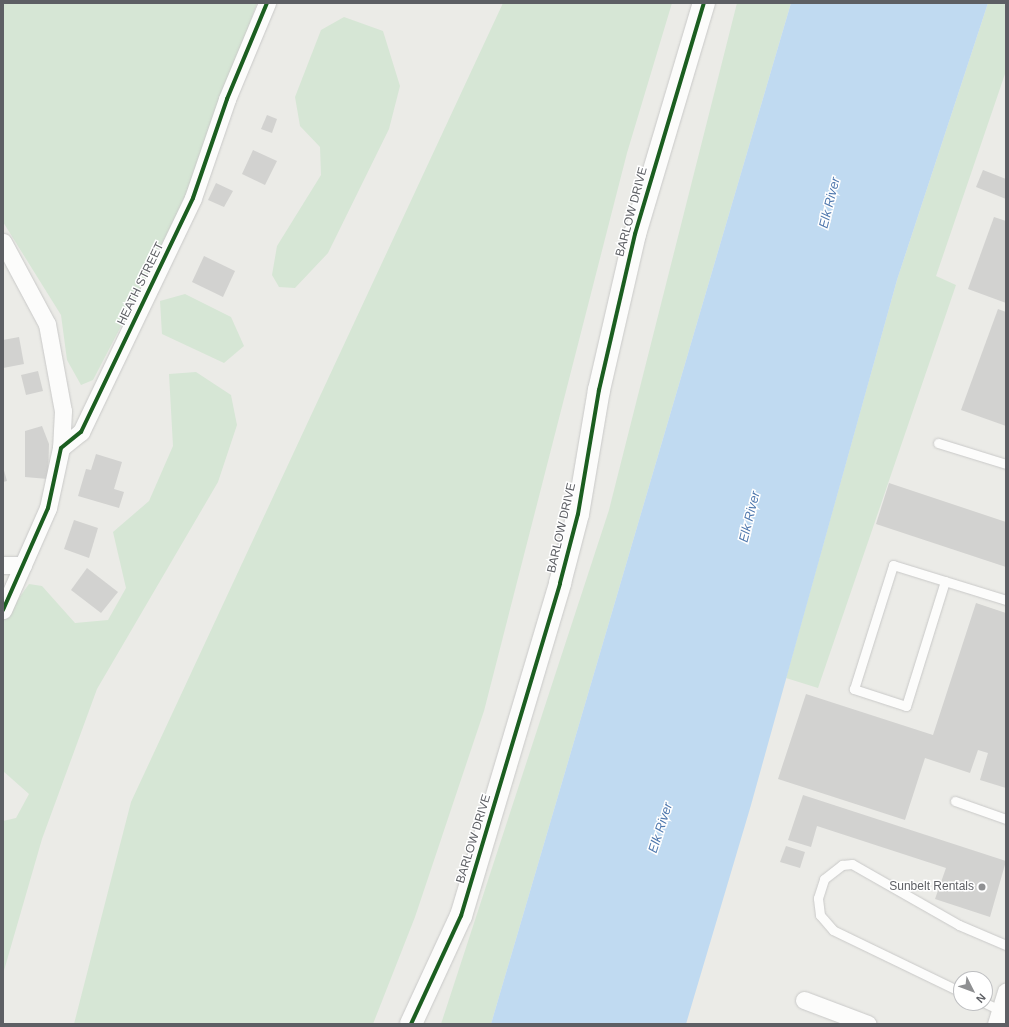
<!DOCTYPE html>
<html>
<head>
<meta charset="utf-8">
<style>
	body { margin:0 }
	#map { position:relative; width:1009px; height:1027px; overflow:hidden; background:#ebebe7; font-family:Arial,sans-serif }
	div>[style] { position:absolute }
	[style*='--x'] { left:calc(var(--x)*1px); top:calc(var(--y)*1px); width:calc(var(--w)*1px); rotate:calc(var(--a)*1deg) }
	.green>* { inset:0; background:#d6e6d5 }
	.water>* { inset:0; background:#c0daf1 }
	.building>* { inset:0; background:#d2d2d0 }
	.roads { filter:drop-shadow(0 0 1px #c9c9c8) drop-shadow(0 0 1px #c9c9c8) }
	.service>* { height:9px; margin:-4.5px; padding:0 4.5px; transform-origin:4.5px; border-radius:4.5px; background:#fcfcfb }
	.minor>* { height:17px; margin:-8.5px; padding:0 8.5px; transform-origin:8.5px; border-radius:8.5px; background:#fcfcfb }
	.tertiary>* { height:22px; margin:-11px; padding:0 11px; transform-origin:11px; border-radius:11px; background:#fcfcfb }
	.cycleway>* { height:4px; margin:-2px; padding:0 2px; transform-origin:2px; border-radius:2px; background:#1b5e20 }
	.dots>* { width:11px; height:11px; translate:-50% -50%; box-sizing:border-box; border:2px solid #fff; border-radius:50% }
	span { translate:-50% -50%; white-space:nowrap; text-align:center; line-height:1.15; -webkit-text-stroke:3px #fff; paint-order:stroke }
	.street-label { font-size:12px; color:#5d5f64 }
	.poi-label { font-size:12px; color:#5d5f64 }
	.right { translate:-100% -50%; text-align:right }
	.water-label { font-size:13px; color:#4f78ae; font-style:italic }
	.frame { position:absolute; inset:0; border:4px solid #5d5f64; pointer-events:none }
	.north { position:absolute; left:953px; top:971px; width:40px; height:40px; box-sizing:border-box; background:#fff; border:1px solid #bebfc1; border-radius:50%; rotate:132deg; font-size:11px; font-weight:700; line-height:16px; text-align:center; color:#5d5f64 }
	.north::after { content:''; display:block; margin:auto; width:14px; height:18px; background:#8f9092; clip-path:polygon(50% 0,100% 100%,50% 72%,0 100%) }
</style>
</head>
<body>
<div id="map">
	<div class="green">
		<div style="clip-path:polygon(3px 3px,257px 3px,190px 194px,93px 380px,81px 385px,67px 360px,61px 315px,3px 222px)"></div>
		<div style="clip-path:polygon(503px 3px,672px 3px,627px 153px,484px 711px,415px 917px,373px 1024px,74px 1024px,131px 802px)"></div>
		<div style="clip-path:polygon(737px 3px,791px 3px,491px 1024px,441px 1024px,609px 510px)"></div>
		<div style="clip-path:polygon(988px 3px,1006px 3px,1006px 71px,936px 276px,956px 285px,818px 688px,786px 678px,897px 280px)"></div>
		<div style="clip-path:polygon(344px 17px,383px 31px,400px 86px,389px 129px,328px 253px,295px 288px,279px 287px,272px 275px,277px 246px,321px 175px,320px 147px,300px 126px,295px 97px,321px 30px)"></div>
		<div style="clip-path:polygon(185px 294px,231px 317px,244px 346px,224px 363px,162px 334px,160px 301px)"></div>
		<div style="clip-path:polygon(196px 372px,231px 395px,237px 425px,218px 482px,97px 689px,42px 839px,3px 974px,3px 821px,16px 818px,29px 794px,3px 771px,3px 620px,29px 584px,42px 586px,75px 623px,108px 620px,126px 588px,113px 532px,149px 501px,173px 446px,169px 374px)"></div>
	</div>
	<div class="water">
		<div style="clip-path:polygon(791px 3px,988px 3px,897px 280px,751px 805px,686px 1024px,491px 1024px)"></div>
	</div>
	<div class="building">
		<div style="clip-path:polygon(267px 115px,277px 119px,272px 133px,261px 129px)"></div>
		<div style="clip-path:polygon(253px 150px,277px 161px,265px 185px,242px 174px)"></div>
		<div style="clip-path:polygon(983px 170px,1006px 179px,1006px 199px,976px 187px)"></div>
		<div style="clip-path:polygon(216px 183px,233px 191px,224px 207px,208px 200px)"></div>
		<div style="clip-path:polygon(994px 217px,1006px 221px,1006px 303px,968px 289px)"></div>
		<div style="clip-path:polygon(204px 256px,235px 271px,223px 297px,192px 282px)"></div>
		<div style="clip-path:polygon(998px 309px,1006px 312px,1006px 426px,961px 410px)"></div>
		<div style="clip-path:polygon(19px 337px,24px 364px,3px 368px,3px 340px)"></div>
		<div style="clip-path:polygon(38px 371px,43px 391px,26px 395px,21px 375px)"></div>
		<div style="clip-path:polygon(42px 426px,49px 444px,48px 479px,25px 477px,25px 431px)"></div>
		<div style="clip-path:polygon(96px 454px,122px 462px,114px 489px,124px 492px,119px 508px,78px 496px,86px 469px,91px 470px)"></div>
		<div style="clip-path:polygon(3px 467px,7px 481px,3px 482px)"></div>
		<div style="clip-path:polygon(889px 483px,1006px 522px,1006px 567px,876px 524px)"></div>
		<div style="clip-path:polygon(74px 520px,98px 528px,89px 558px,64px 549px)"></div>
		<div style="clip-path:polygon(87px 568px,118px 592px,101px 613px,71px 590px)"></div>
		<div style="clip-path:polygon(976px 603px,1006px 613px,1006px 788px,980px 780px,988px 753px,978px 750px,970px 773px,925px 758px,905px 820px,778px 779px,806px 694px,933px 735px)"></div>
		<div style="clip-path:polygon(803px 795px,1006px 861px,990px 917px,935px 899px,946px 868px,817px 826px,811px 847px,788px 840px)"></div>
		<div style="clip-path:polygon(786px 846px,805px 852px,800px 868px,780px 862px)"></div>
	</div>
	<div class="roads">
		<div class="service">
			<div style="--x:938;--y:443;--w:71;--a:17.2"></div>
			<div style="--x:945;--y:581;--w:131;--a:107.3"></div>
			<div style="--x:906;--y:706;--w:55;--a:-161.9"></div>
			<div style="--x:854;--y:689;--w:130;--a:-72.5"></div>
			<div style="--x:893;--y:565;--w:118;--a:17.2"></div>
			<div style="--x:955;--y:801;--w:54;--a:19.4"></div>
			<div style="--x:961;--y:992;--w:142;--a:-154.2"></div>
			<div style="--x:833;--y:930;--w:20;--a:-131"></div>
			<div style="--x:820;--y:915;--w:17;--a:-97"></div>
			<div style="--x:818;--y:898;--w:20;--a:-72"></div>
			<div style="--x:824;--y:879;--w:23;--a:-38"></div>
			<div style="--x:842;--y:865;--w:10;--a:-6"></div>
			<div style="--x:852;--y:864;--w:123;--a:29.7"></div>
			<div style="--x:959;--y:925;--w:51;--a:23.1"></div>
			<div style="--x:985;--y:1003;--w:17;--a:25"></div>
		</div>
		<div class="minor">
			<div style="--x:3;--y:242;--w:93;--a:61.8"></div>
			<div style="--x:47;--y:324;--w:88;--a:79.6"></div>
			<div style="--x:63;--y:411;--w:37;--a:93"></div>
			<div style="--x:3;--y:565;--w:20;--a:0"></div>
			<div style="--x:3;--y:610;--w:111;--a:-66.2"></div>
			<div style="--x:48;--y:508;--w:61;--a:-77.8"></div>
			<div style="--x:61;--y:448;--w:26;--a:-39"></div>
			<div style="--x:81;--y:432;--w:259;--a:-64.4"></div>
			<div style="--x:193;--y:198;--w:105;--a:-71"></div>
			<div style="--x:227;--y:99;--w:104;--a:-67.4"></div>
			<div style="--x:804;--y:1000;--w:68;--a:20.6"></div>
			<div style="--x:996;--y:1024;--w:34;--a:-73"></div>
		</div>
		<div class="tertiary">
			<div style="--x:411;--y:1024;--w:119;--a:-65.2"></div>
			<div style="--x:461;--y:916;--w:347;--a:-73.4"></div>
			<div style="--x:560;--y:583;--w:71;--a:-75.4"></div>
			<div style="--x:578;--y:514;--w:126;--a:-80.4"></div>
			<div style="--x:599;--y:390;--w:160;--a:-77"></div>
			<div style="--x:635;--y:234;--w:241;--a:-73.4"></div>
		</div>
	</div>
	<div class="cycleway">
		<div style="--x:3;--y:610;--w:111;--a:-66.2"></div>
		<div style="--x:48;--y:508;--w:61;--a:-77.8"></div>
		<div style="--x:61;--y:448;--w:26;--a:-39"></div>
		<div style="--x:81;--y:432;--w:259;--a:-64.4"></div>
		<div style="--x:193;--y:198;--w:105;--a:-71"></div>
		<div style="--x:227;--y:99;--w:104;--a:-67.4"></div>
		<div style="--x:411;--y:1024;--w:119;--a:-65.2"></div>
		<div style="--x:461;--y:916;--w:347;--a:-73.4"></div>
		<div style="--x:560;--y:583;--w:71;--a:-75.4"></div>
		<div style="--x:578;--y:514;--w:126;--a:-80.4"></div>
		<div style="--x:599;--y:390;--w:160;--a:-77"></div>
		<div style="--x:635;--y:234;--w:241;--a:-73.4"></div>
	</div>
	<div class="dots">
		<div style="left:982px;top:887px;background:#8f9092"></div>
	</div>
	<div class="street-label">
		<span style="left:632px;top:212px;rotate:-75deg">BARLOW DRIVE</span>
		<span style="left:141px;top:284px;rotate:-64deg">HEATH STREET</span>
		<span style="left:562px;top:528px;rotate:-77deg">BARLOW DRIVE</span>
		<span style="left:474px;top:839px;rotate:-73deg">BARLOW DRIVE</span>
	</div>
	<div class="poi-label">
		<span class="right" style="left:974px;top:887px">Sunbelt Rentals</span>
	</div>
	<div class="water-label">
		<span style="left:830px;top:203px;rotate:-76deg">Elk River</span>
		<span style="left:750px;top:517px;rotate:-76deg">Elk River</span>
		<span style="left:661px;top:828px;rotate:-72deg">Elk River</span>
	</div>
	<div class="frame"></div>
	<div class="north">N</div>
</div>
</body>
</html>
